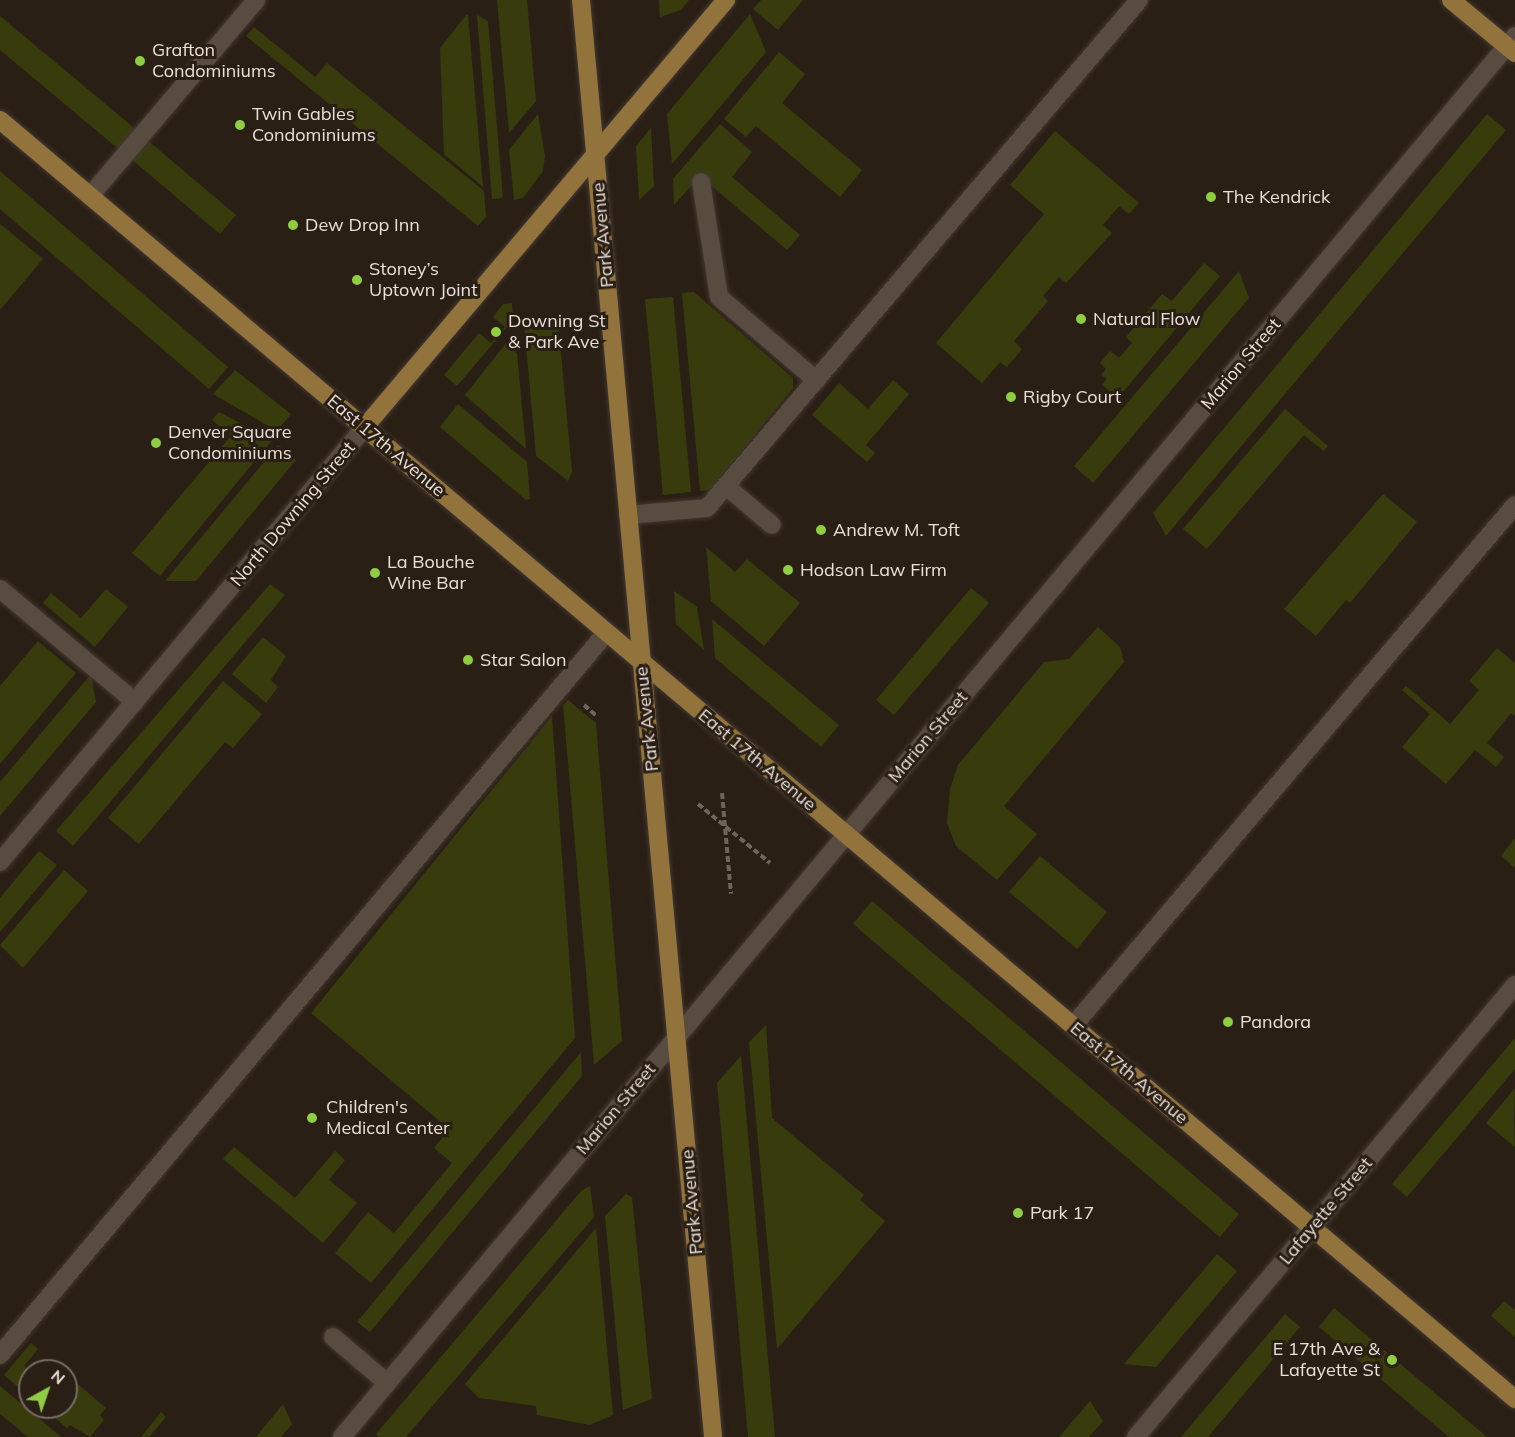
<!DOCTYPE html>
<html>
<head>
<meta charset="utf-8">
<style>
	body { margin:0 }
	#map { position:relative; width:1515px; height:1437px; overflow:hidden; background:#2a1f15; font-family:Mulish,sans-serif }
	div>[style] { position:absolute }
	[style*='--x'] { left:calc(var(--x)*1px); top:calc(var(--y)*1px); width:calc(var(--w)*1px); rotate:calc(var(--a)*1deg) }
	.green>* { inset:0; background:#383c0d }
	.path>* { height:4px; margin-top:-2px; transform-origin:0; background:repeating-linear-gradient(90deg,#6e645c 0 6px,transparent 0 9px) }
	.roads { filter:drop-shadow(0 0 2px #423832) drop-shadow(0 0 2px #423832) }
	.minor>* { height:18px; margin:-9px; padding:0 9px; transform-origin:9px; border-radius:9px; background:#584b40 }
	.major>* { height:18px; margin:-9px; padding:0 9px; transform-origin:9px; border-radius:9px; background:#92733c }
	.dots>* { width:16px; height:16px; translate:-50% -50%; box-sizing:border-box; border:3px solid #2a1f15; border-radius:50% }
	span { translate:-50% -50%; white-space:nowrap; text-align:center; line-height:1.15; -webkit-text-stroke:6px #2a1f15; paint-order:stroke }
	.poi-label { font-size:18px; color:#e9e0da }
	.left { translate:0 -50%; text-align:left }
	.right { translate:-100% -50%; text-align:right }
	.street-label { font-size:18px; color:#e9e0da }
	.north { position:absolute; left:18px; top:1359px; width:60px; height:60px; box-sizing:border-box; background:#2a1f15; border:2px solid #766c64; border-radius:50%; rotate:40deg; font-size:16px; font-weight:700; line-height:24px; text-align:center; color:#e9e0da }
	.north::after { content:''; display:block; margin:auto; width:21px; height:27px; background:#8fcd42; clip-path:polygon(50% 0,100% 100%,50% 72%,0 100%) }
</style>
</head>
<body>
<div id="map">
	<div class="green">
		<div style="clip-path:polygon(497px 0,527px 0,536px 101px,509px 133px)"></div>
		<div style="clip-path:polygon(659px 0,689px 0,681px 10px,660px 17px)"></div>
		<div style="clip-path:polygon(761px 0,803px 0,778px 30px,753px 9px)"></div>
		<div style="clip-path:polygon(467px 14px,468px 15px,483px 187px,444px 154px,440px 48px)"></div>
		<div style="clip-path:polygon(750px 14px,766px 52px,672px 164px,667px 114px)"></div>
		<div style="clip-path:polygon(477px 15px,488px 21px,503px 198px,492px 199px)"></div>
		<div style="clip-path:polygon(0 16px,139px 132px,122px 152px,0 50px)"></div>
		<div style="clip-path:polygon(254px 27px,315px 77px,327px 63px,484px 191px,486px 217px,478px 226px,246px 36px)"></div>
		<div style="clip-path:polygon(779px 52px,805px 74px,782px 103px,862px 170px,840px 197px,756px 126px,746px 137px,724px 119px)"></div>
		<div style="clip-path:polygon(538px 114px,545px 156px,543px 171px,523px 198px,514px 200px,509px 150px)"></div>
		<div style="clip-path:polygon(1487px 114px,1506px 130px,1166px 536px,1153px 513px)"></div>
		<div style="clip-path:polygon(720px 124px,752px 152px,732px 177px,800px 235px,787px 250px,700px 176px,674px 205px,673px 179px)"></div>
		<div style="clip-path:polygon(651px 128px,654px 186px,639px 200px,636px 146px)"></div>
		<div style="clip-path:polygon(1055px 131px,1139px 203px,1129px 214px,1119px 206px,1103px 225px,1112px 233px,1066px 283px,1059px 277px,1043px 296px,1048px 301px,1014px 341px,1022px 349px,1007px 367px,1000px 362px,982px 383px,936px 343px,1044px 214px,1010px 185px)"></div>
		<div style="clip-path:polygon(146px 139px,236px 215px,220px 234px,130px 158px)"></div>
		<div style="clip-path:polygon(0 171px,228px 367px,209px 389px,0 209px)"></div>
		<div style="clip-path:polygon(0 224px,43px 259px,0 310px)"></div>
		<div style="clip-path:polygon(1204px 263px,1220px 276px,1118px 398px,1102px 385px,1107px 379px,1101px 375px,1106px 369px,1100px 363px,1110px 351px,1119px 358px,1132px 343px,1126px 337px,1162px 294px,1172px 301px)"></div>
		<div style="clip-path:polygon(1239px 271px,1249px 298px,1093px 483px,1074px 466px)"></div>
		<div style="clip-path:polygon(694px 292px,793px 378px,793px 388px,710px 490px,700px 491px,682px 293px)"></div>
		<div style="clip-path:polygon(673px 297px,691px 492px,663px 495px,645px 299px)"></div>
		<div style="clip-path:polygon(512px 303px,513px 320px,457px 386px,444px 375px,479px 333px,491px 343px,505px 327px,493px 317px,503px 304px)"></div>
		<div style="clip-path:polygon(531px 317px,558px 321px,572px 472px,568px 481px,536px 456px,524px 323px)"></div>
		<div style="clip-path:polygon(515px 332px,526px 449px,465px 395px)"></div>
		<div style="clip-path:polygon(235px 370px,291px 414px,277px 431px,213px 394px)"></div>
		<div style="clip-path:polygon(893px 380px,909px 394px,866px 445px,875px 453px,867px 462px,812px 415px,839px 383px,868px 409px)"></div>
		<div style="clip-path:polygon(458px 404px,527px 462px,530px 499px,526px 500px,440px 427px)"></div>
		<div style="clip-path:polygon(1285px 409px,1328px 446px,1324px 451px,1304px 435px,1207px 549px,1183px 529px)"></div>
		<div style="clip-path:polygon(219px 412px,272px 440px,160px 576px,132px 553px,231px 436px,212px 420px)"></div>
		<div style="clip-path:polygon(278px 445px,296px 460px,196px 581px,165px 581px)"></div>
		<div style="clip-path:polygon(1383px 494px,1417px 522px,1350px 603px,1346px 600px,1316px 636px,1284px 609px)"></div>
		<div style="clip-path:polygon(706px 547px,735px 572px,747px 559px,800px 603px,764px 646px,711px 601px)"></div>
		<div style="clip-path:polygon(270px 584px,285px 595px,73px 846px,56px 831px)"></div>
		<div style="clip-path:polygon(971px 588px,989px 603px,894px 715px,876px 700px)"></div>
		<div style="clip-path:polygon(106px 589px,128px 607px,95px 647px,43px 603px,51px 593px,81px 618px)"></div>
		<div style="clip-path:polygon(674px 591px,697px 607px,704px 650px,676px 624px)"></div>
		<div style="clip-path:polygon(712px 619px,839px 725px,821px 747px,715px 658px)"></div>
		<div style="clip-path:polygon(1098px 627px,1120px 647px,1124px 662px,1004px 806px,1037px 834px,997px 880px,956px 846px,947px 823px,950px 789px,958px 765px,1044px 662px,1069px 659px)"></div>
		<div style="clip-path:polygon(263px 637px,286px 656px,271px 680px,278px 687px,266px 703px,232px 674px)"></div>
		<div style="clip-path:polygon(38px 641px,76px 673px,0 764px,0 686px)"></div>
		<div style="clip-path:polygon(1497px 648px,1515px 663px,1515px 716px,1511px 713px,1487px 743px,1504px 757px,1496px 767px,1475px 750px,1446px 784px,1402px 747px,1430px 714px,1402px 690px,1406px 686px,1450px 724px,1479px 690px,1469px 681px)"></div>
		<div style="clip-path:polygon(91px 674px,96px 702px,0 816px,0 782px)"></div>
		<div style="clip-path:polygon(223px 681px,262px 714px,233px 748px,225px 742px,139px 844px,108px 818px)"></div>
		<div style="clip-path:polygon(568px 700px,596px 723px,622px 1041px,594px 1065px,563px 705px)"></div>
		<div style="clip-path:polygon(552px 716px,575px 1038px,371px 1283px,335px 1253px,368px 1212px,394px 1233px,452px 1163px,434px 1148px,449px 1129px,311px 1013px)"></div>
		<div style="clip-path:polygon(1515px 838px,1515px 868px,1501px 856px)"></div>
		<div style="clip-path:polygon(39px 851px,57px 865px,0 932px,0 898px)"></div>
		<div style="clip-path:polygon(1040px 856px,1107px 912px,1077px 949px,1009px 892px)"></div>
		<div style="clip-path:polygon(64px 870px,88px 891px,23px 968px,0 945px)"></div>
		<div style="clip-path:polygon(872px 901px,1239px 1214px,1220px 1237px,853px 924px)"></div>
		<div style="clip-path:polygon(766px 1025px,772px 1118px,864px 1195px,860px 1200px,885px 1221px,777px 1349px,749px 1042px)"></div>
		<div style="clip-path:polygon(1515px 1038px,1515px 1069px,1407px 1197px,1392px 1184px)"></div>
		<div style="clip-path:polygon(581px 1052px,582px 1076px,370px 1332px,357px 1322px)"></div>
		<div style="clip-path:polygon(741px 1056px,775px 1437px,748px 1437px,717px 1083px)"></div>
		<div style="clip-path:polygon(1515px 1088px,1514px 1120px,1515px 1147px,1486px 1123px)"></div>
		<div style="clip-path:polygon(234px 1147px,295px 1198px,335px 1151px,345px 1160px,329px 1180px,357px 1203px,323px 1243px,223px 1159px)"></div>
		<div style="clip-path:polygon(590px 1186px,594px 1217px,406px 1437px,378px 1437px,376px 1434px,581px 1191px)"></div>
		<div style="clip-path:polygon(626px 1194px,632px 1197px,652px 1399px,623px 1410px,605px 1216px)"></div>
		<div style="clip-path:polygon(596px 1228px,613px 1415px,590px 1425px,537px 1415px,536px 1406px,479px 1398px,465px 1384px)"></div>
		<div style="clip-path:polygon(1217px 1254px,1237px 1271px,1156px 1367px,1124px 1364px)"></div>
		<div style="clip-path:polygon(1504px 1301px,1515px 1310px,1515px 1337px,1491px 1316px)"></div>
		<div style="clip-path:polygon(1334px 1308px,1487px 1437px,1449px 1437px,1319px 1327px)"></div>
		<div style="clip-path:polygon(1285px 1314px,1300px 1327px,1208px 1437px,1181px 1437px)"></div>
		<div style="clip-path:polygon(31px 1343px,38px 1349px,24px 1366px,30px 1371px,30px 1397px,4px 1375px)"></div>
		<div style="clip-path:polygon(66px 1374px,106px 1408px,100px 1415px,104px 1420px,90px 1437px,70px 1425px,67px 1428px,42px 1407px,66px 1407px)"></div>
		<div style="clip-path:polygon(0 1386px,61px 1437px,28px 1437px,0 1414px)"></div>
		<div style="clip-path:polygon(1090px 1401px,1103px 1421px,1089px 1437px,1059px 1437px)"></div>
		<div style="clip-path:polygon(283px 1404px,292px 1424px,281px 1437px,256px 1437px)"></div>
		<div style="clip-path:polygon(161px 1412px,166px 1417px,149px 1437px,141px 1437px)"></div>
	</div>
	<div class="path">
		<div style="--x:584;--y:705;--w:18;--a:41"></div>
		<div style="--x:722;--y:793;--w:101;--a:84.9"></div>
		<div style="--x:698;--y:804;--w:93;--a:39.3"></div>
	</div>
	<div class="roads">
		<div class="minor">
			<div style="--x:701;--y:182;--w:116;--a:81.1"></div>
			<div style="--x:719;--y:297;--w:128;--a:40.6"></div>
			<div style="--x:90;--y:196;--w:257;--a:-49.7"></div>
			<div style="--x:726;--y:486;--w:60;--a:40.3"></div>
			<div style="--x:628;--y:515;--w:79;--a:-5.1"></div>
			<div style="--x:707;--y:508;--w:667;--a:-49.62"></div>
			<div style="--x:0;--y:589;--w:176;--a:39.9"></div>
			<div style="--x:0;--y:862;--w:566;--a:-50.01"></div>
			<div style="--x:1073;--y:1026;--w:683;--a:-49.69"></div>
			<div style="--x:333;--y:1337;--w:71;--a:40.4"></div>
			<div style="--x:0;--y:1355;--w:943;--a:-49.99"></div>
			<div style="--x:342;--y:1437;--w:1827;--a:-50.06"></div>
			<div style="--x:1136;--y:1437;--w:590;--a:-50.02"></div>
		</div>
		<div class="major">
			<div style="--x:581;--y:0;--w:1443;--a:84.75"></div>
			<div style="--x:1451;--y:0;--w:83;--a:39.6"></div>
			<div style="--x:0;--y:120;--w:1983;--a:40.17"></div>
			<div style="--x:364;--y:428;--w:561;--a:-49.78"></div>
		</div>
	</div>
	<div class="dots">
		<div style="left:140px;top:61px;background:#8fcd42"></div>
		<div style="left:240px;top:125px;background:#8fcd42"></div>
		<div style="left:1211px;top:197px;background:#8fcd42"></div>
		<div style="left:293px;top:225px;background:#8fcd42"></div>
		<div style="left:357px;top:280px;background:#8fcd42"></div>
		<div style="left:1081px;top:319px;background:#8fcd42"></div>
		<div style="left:496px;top:332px;background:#8fcd42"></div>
		<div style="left:1011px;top:397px;background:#8fcd42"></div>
		<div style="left:156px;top:443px;background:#8fcd42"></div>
		<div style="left:821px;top:530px;background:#8fcd42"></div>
		<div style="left:788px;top:570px;background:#8fcd42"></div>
		<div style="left:375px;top:573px;background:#8fcd42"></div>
		<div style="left:468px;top:660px;background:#8fcd42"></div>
		<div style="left:1228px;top:1022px;background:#8fcd42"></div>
		<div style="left:312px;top:1118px;background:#8fcd42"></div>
		<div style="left:1018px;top:1213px;background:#8fcd42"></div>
		<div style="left:1392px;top:1360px;background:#8fcd42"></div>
	</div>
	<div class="poi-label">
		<span class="left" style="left:152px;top:61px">Grafton<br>Condominiums</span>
		<span class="left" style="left:252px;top:125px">Twin Gables<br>Condominiums</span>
		<span class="left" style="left:1223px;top:197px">The Kendrick</span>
		<span class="left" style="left:305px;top:225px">Dew Drop Inn</span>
		<span class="left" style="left:369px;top:280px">Stoney’s<br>Uptown Joint</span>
		<span class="left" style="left:1093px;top:319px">Natural Flow</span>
		<span class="left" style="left:508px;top:332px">Downing St<br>&amp; Park Ave</span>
		<span class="left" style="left:1023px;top:397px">Rigby Court</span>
		<span class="left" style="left:168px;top:443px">Denver Square<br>Condominiums</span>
		<span class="left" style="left:833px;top:530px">Andrew M. Toft</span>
		<span class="left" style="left:387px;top:573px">La Bouche<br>Wine Bar</span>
		<span class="left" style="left:800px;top:570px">Hodson Law Firm</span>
		<span class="left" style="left:480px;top:660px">Star Salon</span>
		<span class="left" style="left:1240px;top:1022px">Pandora</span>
		<span class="left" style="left:326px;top:1118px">Children's<br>Medical Center</span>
		<span class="left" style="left:1030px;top:1213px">Park 17</span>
		<span class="right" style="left:1380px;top:1360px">E 17th Ave &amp;<br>Lafayette St</span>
	</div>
	<div class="street-label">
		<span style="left:603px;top:235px;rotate:-95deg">Park Avenue</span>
		<span style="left:1241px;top:364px;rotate:-50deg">Marion Street</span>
		<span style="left:386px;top:446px;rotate:40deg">East 17th Avenue</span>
		<span style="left:293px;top:514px;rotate:-50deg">North Downing Street</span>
		<span style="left:647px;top:719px;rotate:-96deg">Park Avenue</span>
		<span style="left:928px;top:737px;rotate:-50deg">Marion Street</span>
		<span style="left:757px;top:760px;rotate:40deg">East 17th Avenue</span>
		<span style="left:1129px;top:1073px;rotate:40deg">East 17th Avenue</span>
		<span style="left:616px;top:1109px;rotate:-50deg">Marion Street</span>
		<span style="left:692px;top:1202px;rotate:-95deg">Park Avenue</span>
		<span style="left:1326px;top:1211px;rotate:-50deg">Lafayette Street</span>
	</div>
	<div class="north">N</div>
</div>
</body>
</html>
